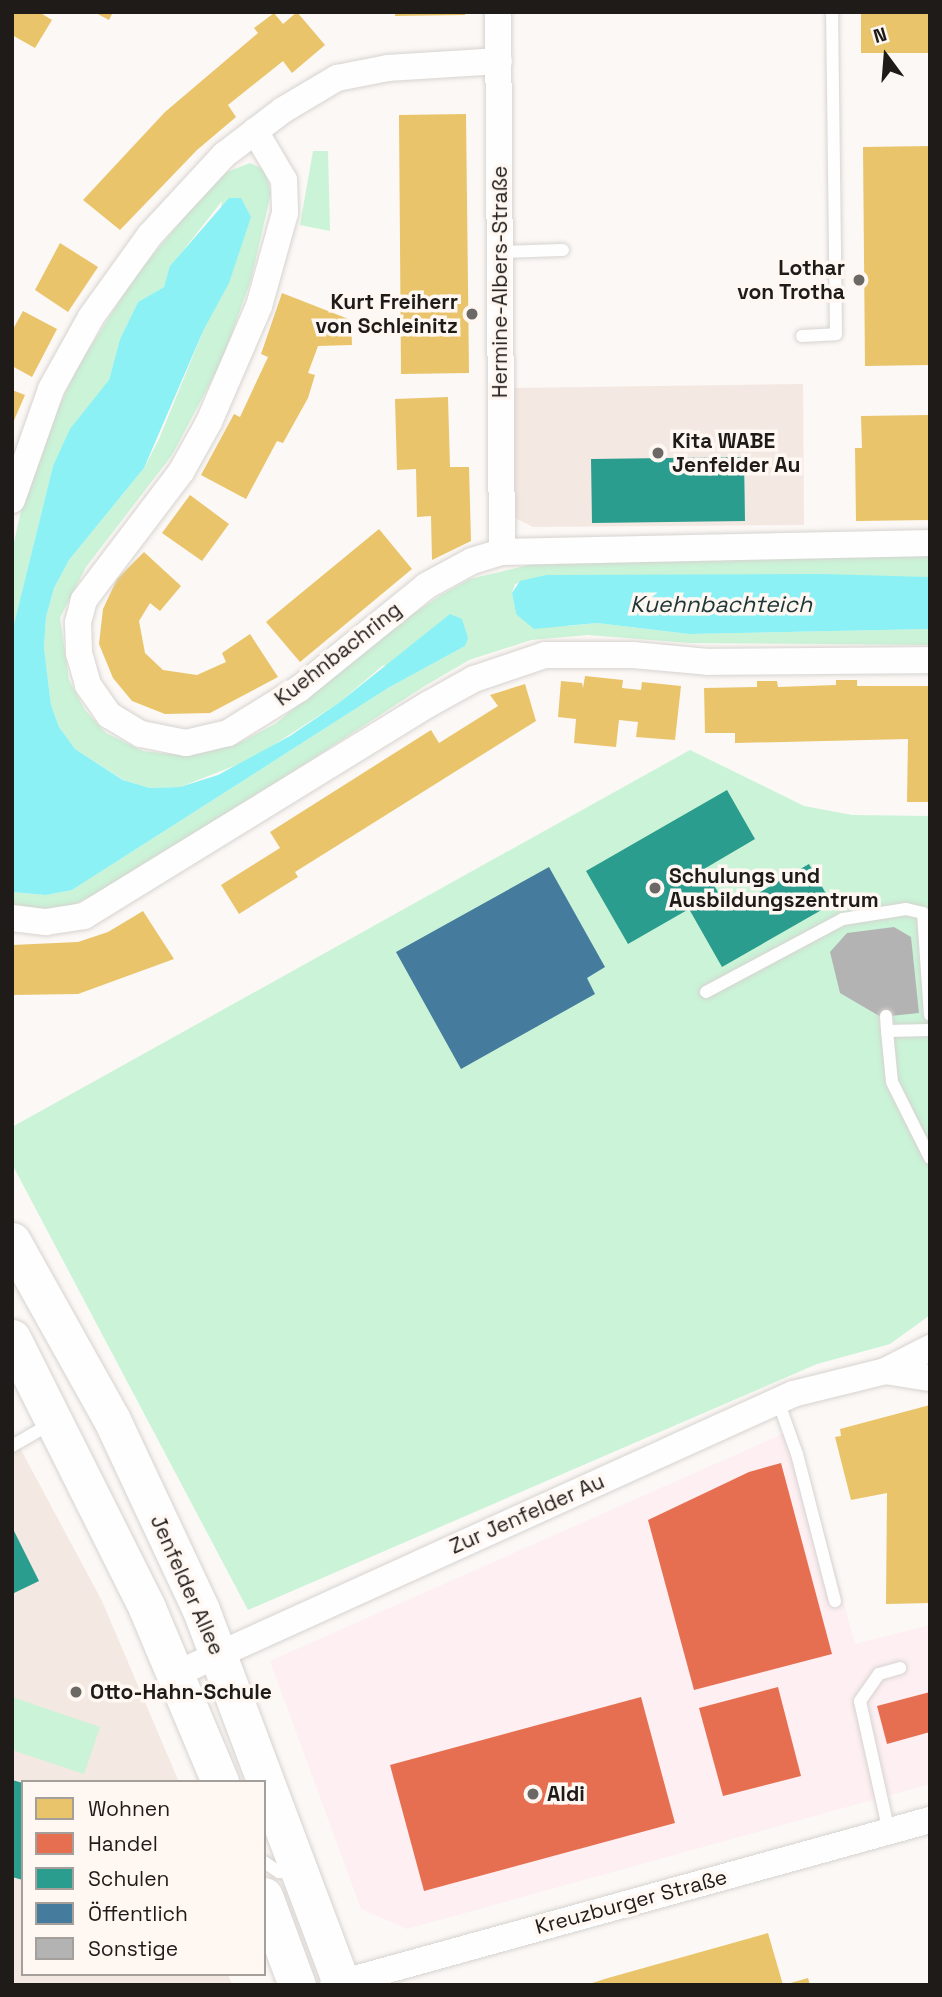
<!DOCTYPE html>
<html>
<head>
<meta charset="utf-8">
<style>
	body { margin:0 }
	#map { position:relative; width:942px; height:1997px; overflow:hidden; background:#fcf8f5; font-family:"Space Grotesk",sans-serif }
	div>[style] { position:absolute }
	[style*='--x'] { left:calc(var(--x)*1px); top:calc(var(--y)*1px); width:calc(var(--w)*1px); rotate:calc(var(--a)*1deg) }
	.commercial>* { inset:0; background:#fdeff2 }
	.built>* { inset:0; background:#f4e8e2 }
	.green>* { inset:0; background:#caf3d7 }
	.water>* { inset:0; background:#8bf1f4 }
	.homes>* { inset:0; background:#e9c46a }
	.shops>* { inset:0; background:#e76f51 }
	.schools>* { inset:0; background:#2a9d8f }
	.public>* { inset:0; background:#457b9d }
	.building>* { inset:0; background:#b4b3b3 }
	.roads { filter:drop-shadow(0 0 2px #d6d3d0) drop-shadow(0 0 2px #d6d3d0) }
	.lane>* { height:12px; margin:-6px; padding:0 6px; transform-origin:6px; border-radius:6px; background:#fffefe }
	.street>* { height:26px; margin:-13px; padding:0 13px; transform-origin:13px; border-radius:13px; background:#fffefe }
	.secondary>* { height:37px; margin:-18.5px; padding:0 18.5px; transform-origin:18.5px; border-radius:18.5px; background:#fffefe }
	.dots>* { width:19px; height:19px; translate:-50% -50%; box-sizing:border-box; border:4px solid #fff7f2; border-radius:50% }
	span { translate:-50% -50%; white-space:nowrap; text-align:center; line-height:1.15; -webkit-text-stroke:7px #fff7f2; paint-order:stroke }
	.poi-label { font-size:21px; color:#1f1b19; font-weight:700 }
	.right { translate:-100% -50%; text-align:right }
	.left { translate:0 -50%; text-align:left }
	.street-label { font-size:21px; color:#1f1b19 }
	.water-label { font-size:23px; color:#1d3637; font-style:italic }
	.frame { position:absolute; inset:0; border:14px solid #1f1b19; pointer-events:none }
	.legend { position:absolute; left:21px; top:1780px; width:245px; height:196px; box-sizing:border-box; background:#fff7f2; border:2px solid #a59f9b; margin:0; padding:9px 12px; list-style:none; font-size:21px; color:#1f1b19 }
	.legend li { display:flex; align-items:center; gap:14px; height:35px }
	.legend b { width:35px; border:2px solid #a59f9b }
	.north { position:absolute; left:851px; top:21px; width:70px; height:70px; -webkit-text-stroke:5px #fff7f2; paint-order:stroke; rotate:344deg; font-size:19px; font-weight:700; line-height:28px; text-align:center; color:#1f1b19 }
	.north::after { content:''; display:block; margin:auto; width:24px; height:32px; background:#1f1b19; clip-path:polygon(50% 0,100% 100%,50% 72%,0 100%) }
</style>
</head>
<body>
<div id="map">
	<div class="commercial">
		<div style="clip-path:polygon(796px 1428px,855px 1644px,930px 1625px,930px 1784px,407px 1929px,361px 1909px,270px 1661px)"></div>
	</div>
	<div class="built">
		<div style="clip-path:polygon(803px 384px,804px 525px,533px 527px,515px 518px,512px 388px)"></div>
		<div style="clip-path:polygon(12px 1433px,102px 1601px,179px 1782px,23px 1782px,23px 1974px,228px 1974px,232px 1985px,12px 1985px)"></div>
	</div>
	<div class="green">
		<div style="clip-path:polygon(313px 151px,328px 151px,330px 231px,300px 225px)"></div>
		<div style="clip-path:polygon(250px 163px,265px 170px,271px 193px,251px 280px,222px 361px,172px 455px,86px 567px,60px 618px,69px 680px,85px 710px,106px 733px,143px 751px,188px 756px,237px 744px,275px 724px,396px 625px,443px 594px,470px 579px,546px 561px,930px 556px,930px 577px,546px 575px,515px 584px,512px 593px,516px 614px,569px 626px,597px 623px,689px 634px,930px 629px,930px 645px,689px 643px,588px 635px,531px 640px,469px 660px,423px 687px,122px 883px,70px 906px,38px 911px,12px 907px,12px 892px,46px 895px,72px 890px,388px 688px,465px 646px,382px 666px,340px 702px,252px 759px,180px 787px,150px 788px,124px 780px,75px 749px,59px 727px,51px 705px,44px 648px,46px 617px,54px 588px,69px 560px,144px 468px,159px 439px,204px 329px,222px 201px,171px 266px,164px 287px,138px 302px,120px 339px,109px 380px,53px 466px,12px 632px,12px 551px,23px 502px,45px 437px,77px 368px,136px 275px,203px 195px,227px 172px)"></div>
		<div style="clip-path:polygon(690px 750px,804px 806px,852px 815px,930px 816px,930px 1315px,890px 1344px,817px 1364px,248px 1610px,12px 1164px,12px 1127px)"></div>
		<div style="clip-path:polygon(12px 1697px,100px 1727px,84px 1774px,12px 1750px)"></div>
	</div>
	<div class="water">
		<div style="clip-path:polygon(229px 198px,241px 198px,251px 217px,229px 283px,204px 329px,144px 468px,69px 560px,54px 588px,46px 617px,44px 648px,51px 705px,59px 727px,75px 749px,123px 780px,150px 788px,180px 787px,218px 775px,290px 736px,340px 702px,450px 614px,462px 619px,468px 638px,465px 646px,388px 688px,72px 890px,46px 895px,12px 892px,12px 632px,53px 466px,70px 429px,109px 380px,120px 339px,138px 302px,164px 287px,170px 266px)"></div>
		<div style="clip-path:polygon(820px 574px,930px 577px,930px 629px,689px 634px,597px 623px,534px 629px,516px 614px,512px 593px,520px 581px,546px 575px)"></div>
	</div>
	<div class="homes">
		<div style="clip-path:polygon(12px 12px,39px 12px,52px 20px,35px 48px,12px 35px)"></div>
		<div style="clip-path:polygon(94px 12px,113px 12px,109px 20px)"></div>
		<div style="clip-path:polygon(297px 12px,325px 45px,292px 73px,283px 61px,228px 105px,236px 117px,197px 150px,120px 230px,83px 200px,165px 112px,258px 33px,254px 28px,274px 13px,283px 24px)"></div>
		<div style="clip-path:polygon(395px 12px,465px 12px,465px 15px,395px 16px)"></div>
		<div style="clip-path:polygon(861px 12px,928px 12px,929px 53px,861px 53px)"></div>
		<div style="clip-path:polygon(466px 114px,469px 373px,401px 374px,399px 115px)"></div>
		<div style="clip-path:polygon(930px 146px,930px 365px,865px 366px,863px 147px)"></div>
		<div style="clip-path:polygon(60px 243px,98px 267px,68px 312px,35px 290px)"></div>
		<div style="clip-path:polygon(282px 293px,351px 320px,352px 345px,318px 346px,308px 373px,315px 375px,308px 398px,283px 443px,277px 441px,246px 499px,201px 475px,234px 414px,240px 417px,268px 357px,261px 354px)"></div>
		<div style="clip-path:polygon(23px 311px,57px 329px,32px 377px,12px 366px,12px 331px)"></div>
		<div style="clip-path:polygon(12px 390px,25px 395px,12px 425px)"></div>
		<div style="clip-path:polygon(448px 397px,450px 467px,469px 467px,471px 541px,432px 560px,431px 516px,417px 517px,416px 469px,397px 470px,395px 399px)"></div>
		<div style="clip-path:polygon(930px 415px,930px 520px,856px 521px,855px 448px,862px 448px,861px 416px)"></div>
		<div style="clip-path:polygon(190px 495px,229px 524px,202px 561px,162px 533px)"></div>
		<div style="clip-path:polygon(379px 529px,412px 569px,300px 662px,266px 622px)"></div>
		<div style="clip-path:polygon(144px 552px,181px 586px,160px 611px,150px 603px,139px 621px,145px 653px,163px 670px,197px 675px,226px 662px,222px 653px,250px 634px,278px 677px,210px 713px,165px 714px,132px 701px,113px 678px,99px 644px,103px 609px,117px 579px)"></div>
		<div style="clip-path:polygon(585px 676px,623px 680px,622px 688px,641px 690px,642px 682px,681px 686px,675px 740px,636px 737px,638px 722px,619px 720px,616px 747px,574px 743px,576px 719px,558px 717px,561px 681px,582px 683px,583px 688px)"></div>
		<div style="clip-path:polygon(836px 680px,857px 680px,857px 686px,930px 686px,930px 802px,907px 802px,908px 739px,735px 743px,735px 733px,705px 733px,704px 688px,757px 687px,757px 681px,777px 681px,778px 687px,836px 685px)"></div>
		<div style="clip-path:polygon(525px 684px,536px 721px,295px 872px,298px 877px,239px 914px,221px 885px,280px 848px,270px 832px,431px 730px,439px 743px,498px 706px,490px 695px)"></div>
		<div style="clip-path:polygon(143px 911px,174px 959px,78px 994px,12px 995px,12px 945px,78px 942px,108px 932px)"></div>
		<div style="clip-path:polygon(930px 1405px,930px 1603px,886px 1604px,887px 1493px,851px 1500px,835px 1437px,841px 1436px,840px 1429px)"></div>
		<div style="clip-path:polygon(768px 1933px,783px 1985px,586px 1985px,608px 1978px)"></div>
		<div style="clip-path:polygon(808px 1978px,810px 1985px,787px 1985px,787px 1984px)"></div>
	</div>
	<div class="shops">
		<div style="clip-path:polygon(781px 1463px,832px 1654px,694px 1690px,648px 1520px,749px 1472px)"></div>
		<div style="clip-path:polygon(778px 1687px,801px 1776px,723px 1796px,699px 1708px)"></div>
		<div style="clip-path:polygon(930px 1692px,930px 1732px,887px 1744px,877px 1706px)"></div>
		<div style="clip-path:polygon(641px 1697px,675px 1823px,424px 1891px,390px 1765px)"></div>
	</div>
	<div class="schools">
		<div style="clip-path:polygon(744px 457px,745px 521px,592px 523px,591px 459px)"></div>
		<div style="clip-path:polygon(727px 790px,755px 839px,704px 869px,729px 910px,809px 864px,832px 904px,722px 967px,689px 909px,628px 944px,586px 871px)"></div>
		<div style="clip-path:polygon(12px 1527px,39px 1581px,12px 1594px)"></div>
		<div style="clip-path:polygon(12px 1780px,23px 1783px,23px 1880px,12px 1877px)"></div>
	</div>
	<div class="public">
		<div style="clip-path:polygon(549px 867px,605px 967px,587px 978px,595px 994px,461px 1069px,396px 952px)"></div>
	</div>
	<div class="building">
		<div style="clip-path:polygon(894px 927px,911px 937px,919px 1013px,881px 1017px,840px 993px,830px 952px,847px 933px)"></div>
	</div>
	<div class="roads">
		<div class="lane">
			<div style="--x:500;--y:252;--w:63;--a:-1.8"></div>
			<div style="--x:802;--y:336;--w:34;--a:-3"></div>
			<div style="--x:836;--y:334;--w:322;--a:-90.7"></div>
			<div style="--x:706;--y:992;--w:155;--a:-28.1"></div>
			<div style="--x:843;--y:919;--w:64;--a:-9"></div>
			<div style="--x:906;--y:909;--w:17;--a:13"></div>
			<div style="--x:923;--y:913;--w:102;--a:86.1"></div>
			<div style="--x:886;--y:1016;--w:15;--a:86"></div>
			<div style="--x:887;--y:1031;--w:43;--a:-1.3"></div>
			<div style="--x:887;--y:1031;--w:51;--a:84.4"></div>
			<div style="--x:892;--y:1082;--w:85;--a:63.4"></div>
			<div style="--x:778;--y:1401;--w:56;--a:70.3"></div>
			<div style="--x:797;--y:1454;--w:152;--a:75.5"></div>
			<div style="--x:12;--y:1446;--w:46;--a:-29.9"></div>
			<div style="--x:889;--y:1832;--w:134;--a:-102.5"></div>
			<div style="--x:860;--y:1701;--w:33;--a:-55"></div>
			<div style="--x:879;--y:1674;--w:22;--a:-16"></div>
			<div style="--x:264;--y:1862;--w:18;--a:34"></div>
			<div style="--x:279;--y:1872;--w:17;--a:3"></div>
		</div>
		<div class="street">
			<div style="--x:498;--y:12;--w:540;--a:89.58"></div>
			<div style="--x:255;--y:131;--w:57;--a:59.4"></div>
			<div style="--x:284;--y:180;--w:33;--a:88"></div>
			<div style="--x:285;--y:213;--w:97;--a:105.6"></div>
			<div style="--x:259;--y:306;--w:126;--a:113.3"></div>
			<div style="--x:209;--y:422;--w:57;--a:119.2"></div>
			<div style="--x:181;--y:472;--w:161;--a:127.2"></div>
			<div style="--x:84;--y:600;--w:24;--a:105"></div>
			<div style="--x:78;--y:623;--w:30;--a:88"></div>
			<div style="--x:79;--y:653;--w:33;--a:74"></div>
			<div style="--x:88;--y:685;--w:37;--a:55"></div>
			<div style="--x:109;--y:715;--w:37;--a:31"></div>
			<div style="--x:141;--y:734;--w:46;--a:11.3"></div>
			<div style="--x:186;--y:743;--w:43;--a:-13.4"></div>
			<div style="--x:228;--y:733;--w:84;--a:-31.8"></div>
			<div style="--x:299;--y:689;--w:164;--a:-39"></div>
			<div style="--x:426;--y:586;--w:52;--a:-28.5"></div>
			<div style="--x:472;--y:561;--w:31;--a:-17"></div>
			<div style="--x:502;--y:552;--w:428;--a:-1.2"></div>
			<div style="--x:12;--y:500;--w:118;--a:-70.6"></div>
			<div style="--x:51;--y:389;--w:82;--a:-60.9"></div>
			<div style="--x:91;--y:317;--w:101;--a:-54.3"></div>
			<div style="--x:150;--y:235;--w:109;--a:-47.2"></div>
			<div style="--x:224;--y:155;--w:74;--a:-37.3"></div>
			<div style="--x:283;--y:110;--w:63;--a:-30.7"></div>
			<div style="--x:337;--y:78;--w:52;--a:-11.1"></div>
			<div style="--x:388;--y:68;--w:111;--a:-3.6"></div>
			<div style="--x:12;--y:918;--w:34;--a:7"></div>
			<div style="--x:46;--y:922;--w:38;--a:-9"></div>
			<div style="--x:84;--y:916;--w:403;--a:-31.6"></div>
			<div style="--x:427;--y:705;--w:54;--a:-29"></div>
			<div style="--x:474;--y:679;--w:75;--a:-18.7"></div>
			<div style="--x:545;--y:655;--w:88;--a:0"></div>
			<div style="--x:633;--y:655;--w:75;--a:5.3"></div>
			<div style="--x:708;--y:662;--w:222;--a:-0.5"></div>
			<div style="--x:885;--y:1371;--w:46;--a:8.8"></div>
			<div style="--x:176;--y:1674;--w:678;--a:-24.41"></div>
			<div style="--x:793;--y:1394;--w:95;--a:-14"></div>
			<div style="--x:885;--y:1371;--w:51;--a:-27.1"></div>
			<div style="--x:333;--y:1985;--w:619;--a:-15.45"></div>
		</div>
		<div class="secondary">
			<div style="--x:12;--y:1241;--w:205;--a:60.8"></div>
			<div style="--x:112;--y:1420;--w:210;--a:64.9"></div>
			<div style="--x:201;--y:1610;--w:401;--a:69.4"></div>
			<div style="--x:12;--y:1338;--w:302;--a:63.4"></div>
			<div style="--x:147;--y:1608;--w:189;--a:67.2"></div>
			<div style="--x:264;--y:1896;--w:95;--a:69.7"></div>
		</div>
	</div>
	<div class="dots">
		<div style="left:859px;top:280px;background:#6c6866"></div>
		<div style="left:472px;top:314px;background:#6c6866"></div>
		<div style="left:658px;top:453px;background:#6c6866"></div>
		<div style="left:655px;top:888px;background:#6c6866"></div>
		<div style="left:76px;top:1692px;background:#6c6866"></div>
		<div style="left:533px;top:1794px;background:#6c6866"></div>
	</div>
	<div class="poi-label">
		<span class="right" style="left:845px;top:280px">Lothar<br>von Trotha</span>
		<span class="right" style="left:458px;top:314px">Kurt Freiherr<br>von Schleinitz</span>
		<span class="left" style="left:672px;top:453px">Kita WABE<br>Jenfelder Au</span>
		<span class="left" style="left:669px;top:888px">Schulungs und<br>Ausbildungszentrum</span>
		<span class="left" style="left:90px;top:1692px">Otto-Hahn-Schule</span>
		<span class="left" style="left:547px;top:1794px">Aldi</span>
	</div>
	<div class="street-label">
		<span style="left:500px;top:282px;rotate:-90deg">Hermine-Albers-Straße</span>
		<span style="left:338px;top:654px;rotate:-38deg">Kuehnbachring</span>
		<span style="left:527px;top:1514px;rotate:-24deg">Zur Jenfelder Au</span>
		<span style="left:187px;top:1585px;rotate:66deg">Jenfelder Allee</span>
		<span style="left:631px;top:1902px;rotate:-15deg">Kreuzburger Straße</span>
	</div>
	<div class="water-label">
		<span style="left:721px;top:604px">Kuehnbachteich</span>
	</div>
	<div class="frame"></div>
	<ul class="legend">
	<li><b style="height:19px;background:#e9c46a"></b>Wohnen</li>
	<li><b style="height:19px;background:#e76f51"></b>Handel</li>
	<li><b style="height:19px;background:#2a9d8f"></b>Schulen</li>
	<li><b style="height:19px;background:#457b9d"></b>Öffentlich</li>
	<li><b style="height:19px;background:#b4b3b3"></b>Sonstige</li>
	</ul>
	<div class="north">N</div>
</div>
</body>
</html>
